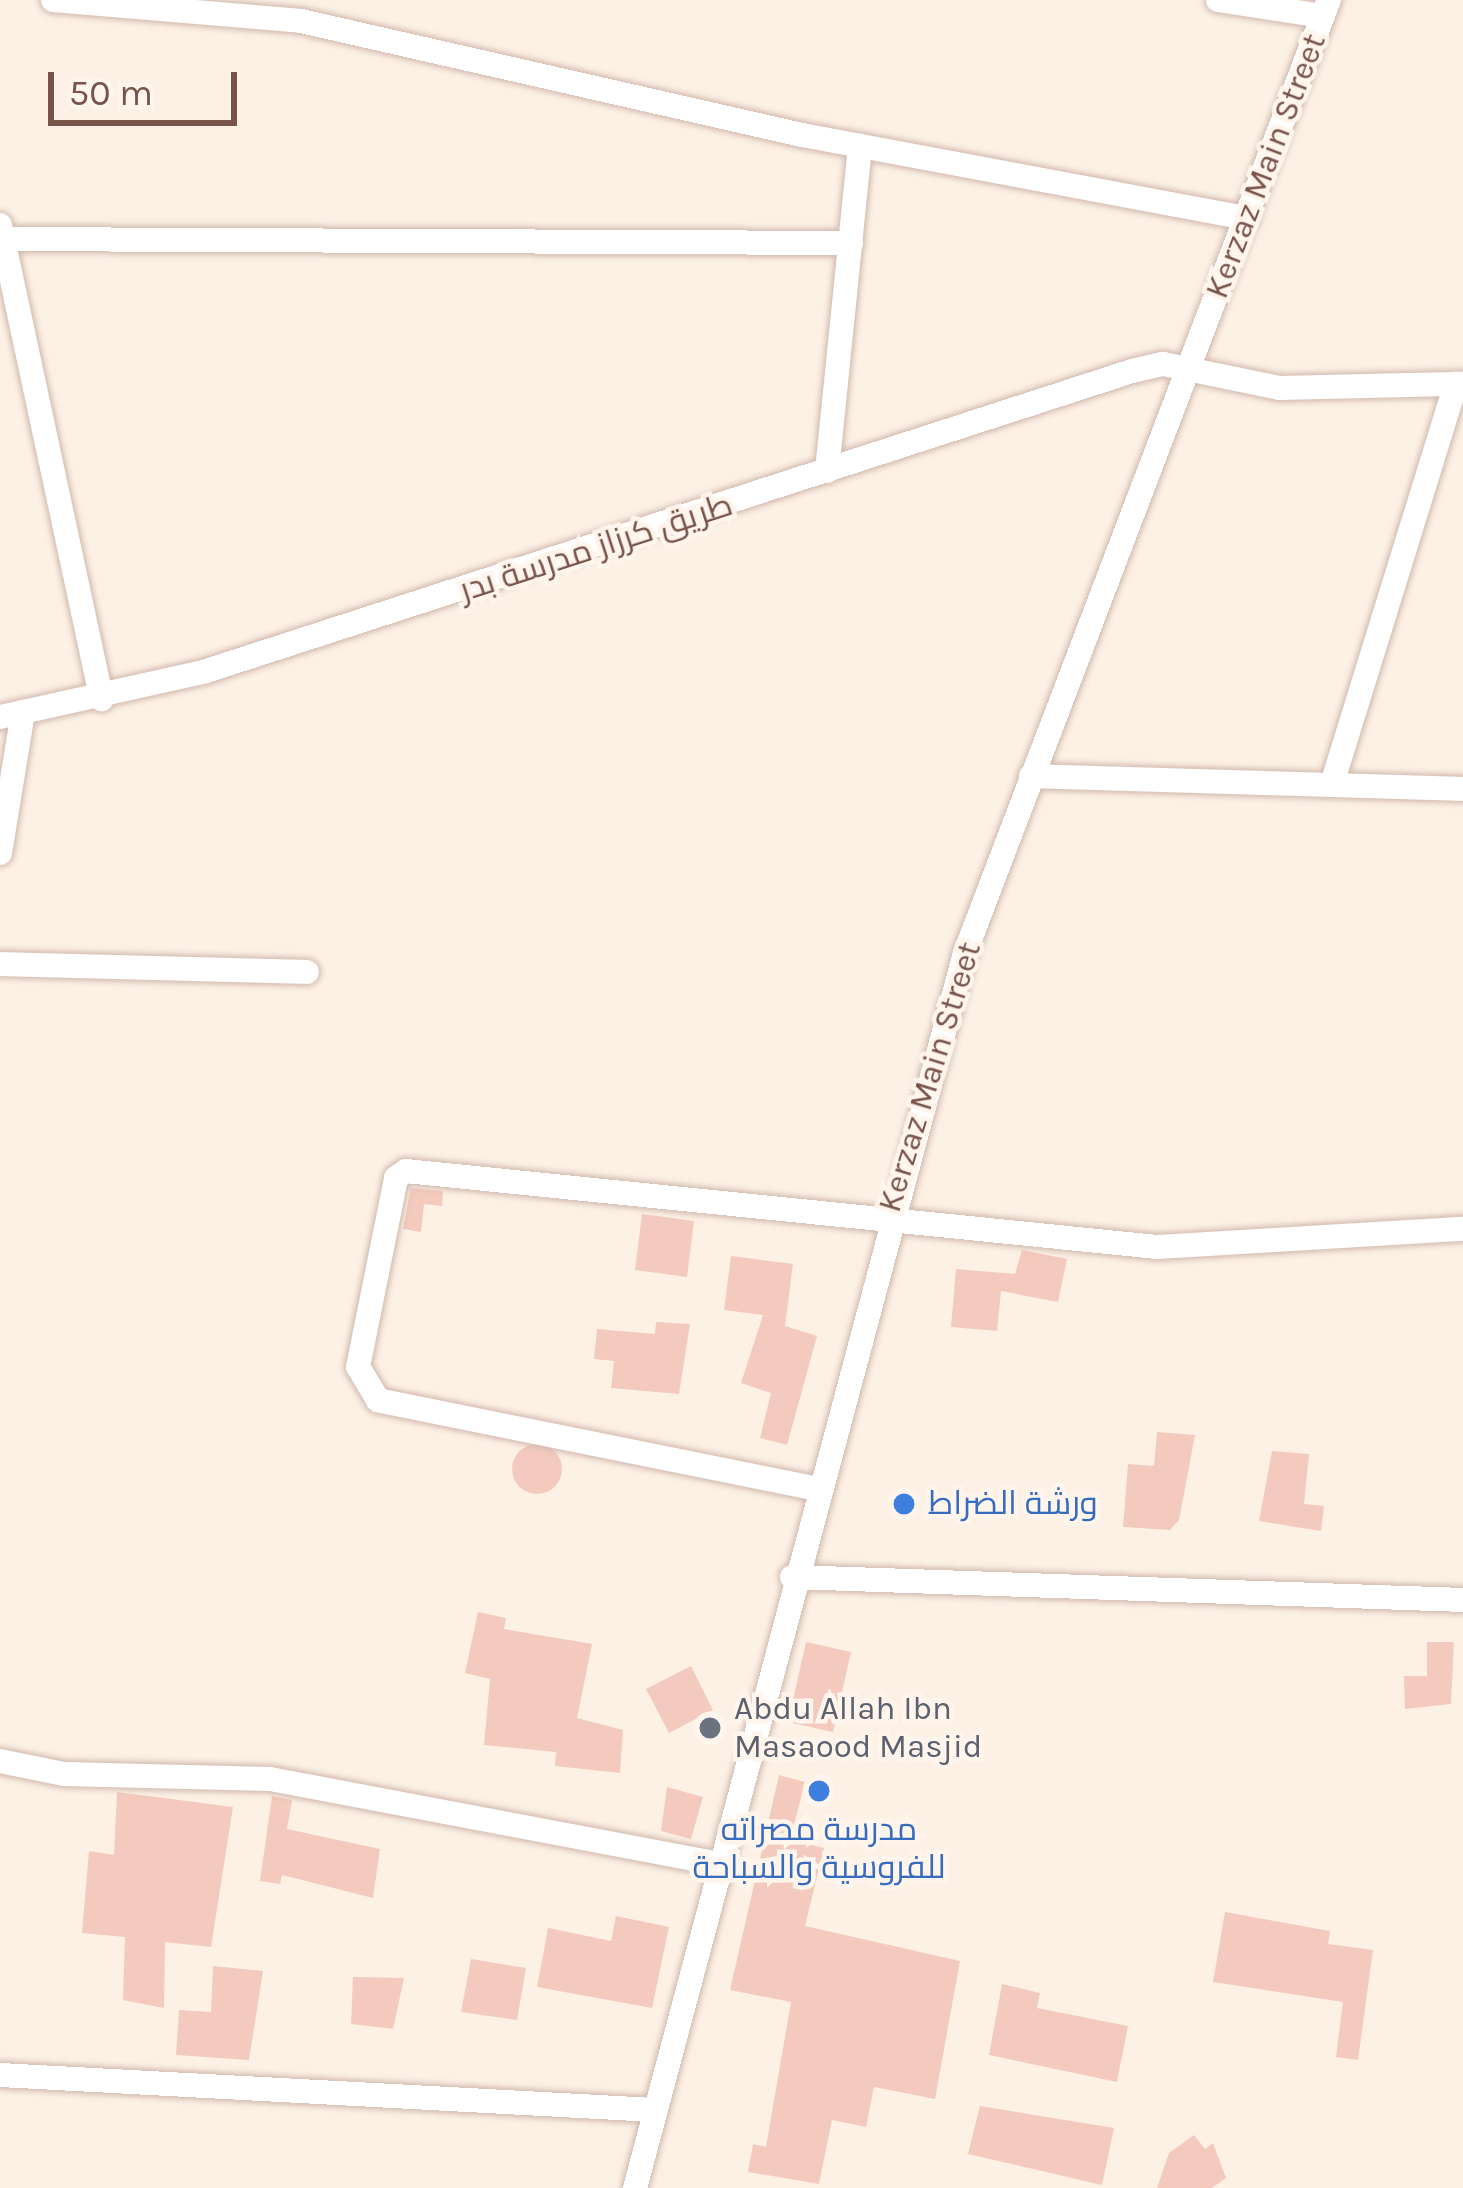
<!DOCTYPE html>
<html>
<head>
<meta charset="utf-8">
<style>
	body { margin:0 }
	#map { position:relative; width:1463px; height:2188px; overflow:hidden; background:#fdf1e6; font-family:Karla,Cairo,sans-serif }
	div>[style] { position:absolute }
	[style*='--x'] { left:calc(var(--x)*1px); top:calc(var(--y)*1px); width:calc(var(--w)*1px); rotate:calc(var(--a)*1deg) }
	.building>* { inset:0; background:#f3cabd }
	.round { border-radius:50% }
	.roads { filter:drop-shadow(0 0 3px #d1b9ae) drop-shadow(0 0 3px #d1b9ae) }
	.minor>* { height:24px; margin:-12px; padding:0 12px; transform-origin:12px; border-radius:12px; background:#fff }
	.dots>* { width:33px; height:33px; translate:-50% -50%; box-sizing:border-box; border:6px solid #fff5ed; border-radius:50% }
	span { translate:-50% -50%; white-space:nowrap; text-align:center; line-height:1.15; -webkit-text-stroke:9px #fff5ed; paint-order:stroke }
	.street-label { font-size:33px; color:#77534a }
	.shop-label { font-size:33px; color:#366cbe }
	.left { translate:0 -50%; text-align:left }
	.worship-label { font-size:33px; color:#5b616d }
	.scale { position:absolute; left:48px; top:72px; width:189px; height:54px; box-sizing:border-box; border:6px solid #77534a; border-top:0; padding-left:15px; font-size:36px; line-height:42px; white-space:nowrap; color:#77534a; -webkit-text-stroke:9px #fff5ed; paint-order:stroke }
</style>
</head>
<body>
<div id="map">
	<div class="building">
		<div style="clip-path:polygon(411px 1188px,443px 1191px,442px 1206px,424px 1204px,421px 1232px,403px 1229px)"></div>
		<div style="clip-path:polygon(642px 1214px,694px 1221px,687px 1277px,635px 1270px)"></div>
		<div style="clip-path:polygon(1022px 1250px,1067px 1259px,1058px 1302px,1001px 1291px,997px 1331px,951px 1327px,956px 1269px,1015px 1274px)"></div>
		<div style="clip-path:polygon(731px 1256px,793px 1264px,785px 1326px,817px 1336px,787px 1445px,760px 1438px,771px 1393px,741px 1383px,763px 1315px,724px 1310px)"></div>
		<div style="clip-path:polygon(656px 1322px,690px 1324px,679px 1394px,611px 1388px,614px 1361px,594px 1359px,597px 1329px,655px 1334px)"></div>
		<div style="clip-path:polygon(1157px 1432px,1195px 1435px,1179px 1520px,1170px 1530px,1123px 1527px,1128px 1464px,1154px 1466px)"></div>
		<div class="round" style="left:512px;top:1444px;width:50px;height:50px"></div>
		<div style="clip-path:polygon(1272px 1451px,1309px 1454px,1304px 1504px,1324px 1506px,1321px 1531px,1259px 1521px)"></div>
		<div style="clip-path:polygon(478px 1612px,506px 1618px,504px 1629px,592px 1644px,577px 1718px,623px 1730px,620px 1773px,555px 1766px,556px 1752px,484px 1745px,490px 1679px,465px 1673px)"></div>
		<div style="clip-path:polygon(806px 1642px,851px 1652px,833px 1732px,788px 1722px)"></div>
		<div style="clip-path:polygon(1427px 1642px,1454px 1642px,1451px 1704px,1405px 1709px,1404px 1676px,1427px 1676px)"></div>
		<div style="clip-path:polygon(691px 1666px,713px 1710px,669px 1733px,646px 1689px)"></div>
		<div style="clip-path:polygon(779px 1775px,805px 1782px,790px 1840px,824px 1848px,805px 1926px,960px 1961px,935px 2099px,874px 2087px,866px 2127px,832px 2120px,819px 2184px,748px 2172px,753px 2144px,766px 2147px,791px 2002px,730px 1990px)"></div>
		<div style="clip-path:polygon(667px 1787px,703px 1797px,691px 1839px,661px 1831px)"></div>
		<div style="clip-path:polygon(117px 1792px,233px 1807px,211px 1947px,165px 1942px,164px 2008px,123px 2000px,125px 1937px,82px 1933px,89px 1851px,114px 1855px)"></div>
		<div style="clip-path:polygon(272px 1796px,292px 1800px,287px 1829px,380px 1849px,373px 1898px,282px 1875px,280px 1884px,260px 1881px)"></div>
		<div style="clip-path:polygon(1225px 1912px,1330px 1931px,1328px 1944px,1373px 1950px,1358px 2060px,1336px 2057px,1343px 2002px,1213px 1982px)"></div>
		<div style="clip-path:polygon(616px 1916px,669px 1927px,652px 2008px,537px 1987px,548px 1928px,611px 1941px)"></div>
		<div style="clip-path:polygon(471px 1959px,526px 1968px,517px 2020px,461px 2012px)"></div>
		<div style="clip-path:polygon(213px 1966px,263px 1971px,249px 2060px,176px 2055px,179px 2010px,211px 2012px)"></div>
		<div style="clip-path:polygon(353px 1977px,404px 1978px,393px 2029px,351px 2024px)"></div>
		<div style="clip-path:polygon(1002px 1984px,1040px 1993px,1037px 2008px,1128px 2026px,1117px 2082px,989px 2055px)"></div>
		<div style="clip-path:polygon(980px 2106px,1114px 2128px,1102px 2185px,968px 2154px)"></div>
		<div style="clip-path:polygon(1194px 2135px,1205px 2149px,1213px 2143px,1226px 2178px,1212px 2188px,1157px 2188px,1169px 2153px)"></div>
	</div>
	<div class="roads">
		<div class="minor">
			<div style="--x:53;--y:0;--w:249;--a:4.8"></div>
			<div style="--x:301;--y:21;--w:514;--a:12.82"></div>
			<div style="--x:802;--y:135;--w:453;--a:10.6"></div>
			<div style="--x:1218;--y:0;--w:106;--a:8.7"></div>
			<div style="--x:0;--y:225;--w:485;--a:77.9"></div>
			<div style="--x:3;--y:239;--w:848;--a:0.27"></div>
			<div style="--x:827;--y:471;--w:327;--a:-84.2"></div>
			<div style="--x:0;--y:717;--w:208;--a:-12.5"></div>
			<div style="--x:203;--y:672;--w:977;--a:-17.95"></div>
			<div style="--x:1132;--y:371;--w:32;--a:-13"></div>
			<div style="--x:1163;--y:364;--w:119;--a:11.6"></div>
			<div style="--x:1280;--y:388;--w:183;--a:-1.3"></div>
			<div style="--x:1031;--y:776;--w:432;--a:1.7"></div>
			<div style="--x:1332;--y:784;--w:419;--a:-72.8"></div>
			<div style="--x:0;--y:853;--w:143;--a:-80.7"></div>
			<div style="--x:0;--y:964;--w:307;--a:1.5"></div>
			<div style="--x:818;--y:1489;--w:449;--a:-168.6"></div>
			<div style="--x:378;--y:1400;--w:39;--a:-121"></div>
			<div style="--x:358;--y:1367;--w:193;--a:-78.6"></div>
			<div style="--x:396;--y:1178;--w:12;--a:-35"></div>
			<div style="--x:406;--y:1171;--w:755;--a:5.78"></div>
			<div style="--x:1157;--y:1247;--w:307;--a:-3.4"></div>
			<div style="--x:792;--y:1577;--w:671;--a:1.96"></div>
			<div style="--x:0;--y:1761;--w:65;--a:11.5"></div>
			<div style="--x:64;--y:1774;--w:206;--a:1.4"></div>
			<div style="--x:270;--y:1779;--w:458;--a:10.7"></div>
			<div style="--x:0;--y:2075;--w:656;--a:3.06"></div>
			<div style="--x:635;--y:2188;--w:1278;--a:-75.04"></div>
			<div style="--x:965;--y:953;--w:1020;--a:-69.1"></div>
		</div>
	</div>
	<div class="dots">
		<div style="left:904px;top:1504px;background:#3f7fe0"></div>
		<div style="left:710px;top:1728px;background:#6b7280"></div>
		<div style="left:819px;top:1791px;background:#3f7fe0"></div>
	</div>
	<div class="street-label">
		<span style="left:1266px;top:166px;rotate:-69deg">Kerzaz Main Street</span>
		<span style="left:596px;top:548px;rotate:-18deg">طريق كرزاز مدرسة بدر</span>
		<span style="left:930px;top:1077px;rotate:-73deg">Kerzaz Main Street</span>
	</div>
	<div class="shop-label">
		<span class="left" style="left:928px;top:1504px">ورشة الضراط</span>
		<span style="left:819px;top:1849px">مدرسة مصراته<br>للفروسية والسباحة</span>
	</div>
	<div class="worship-label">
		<span class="left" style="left:734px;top:1728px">Abdu Allah Ibn<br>Masaood Masjid</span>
	</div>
	<div class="scale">50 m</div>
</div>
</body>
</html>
